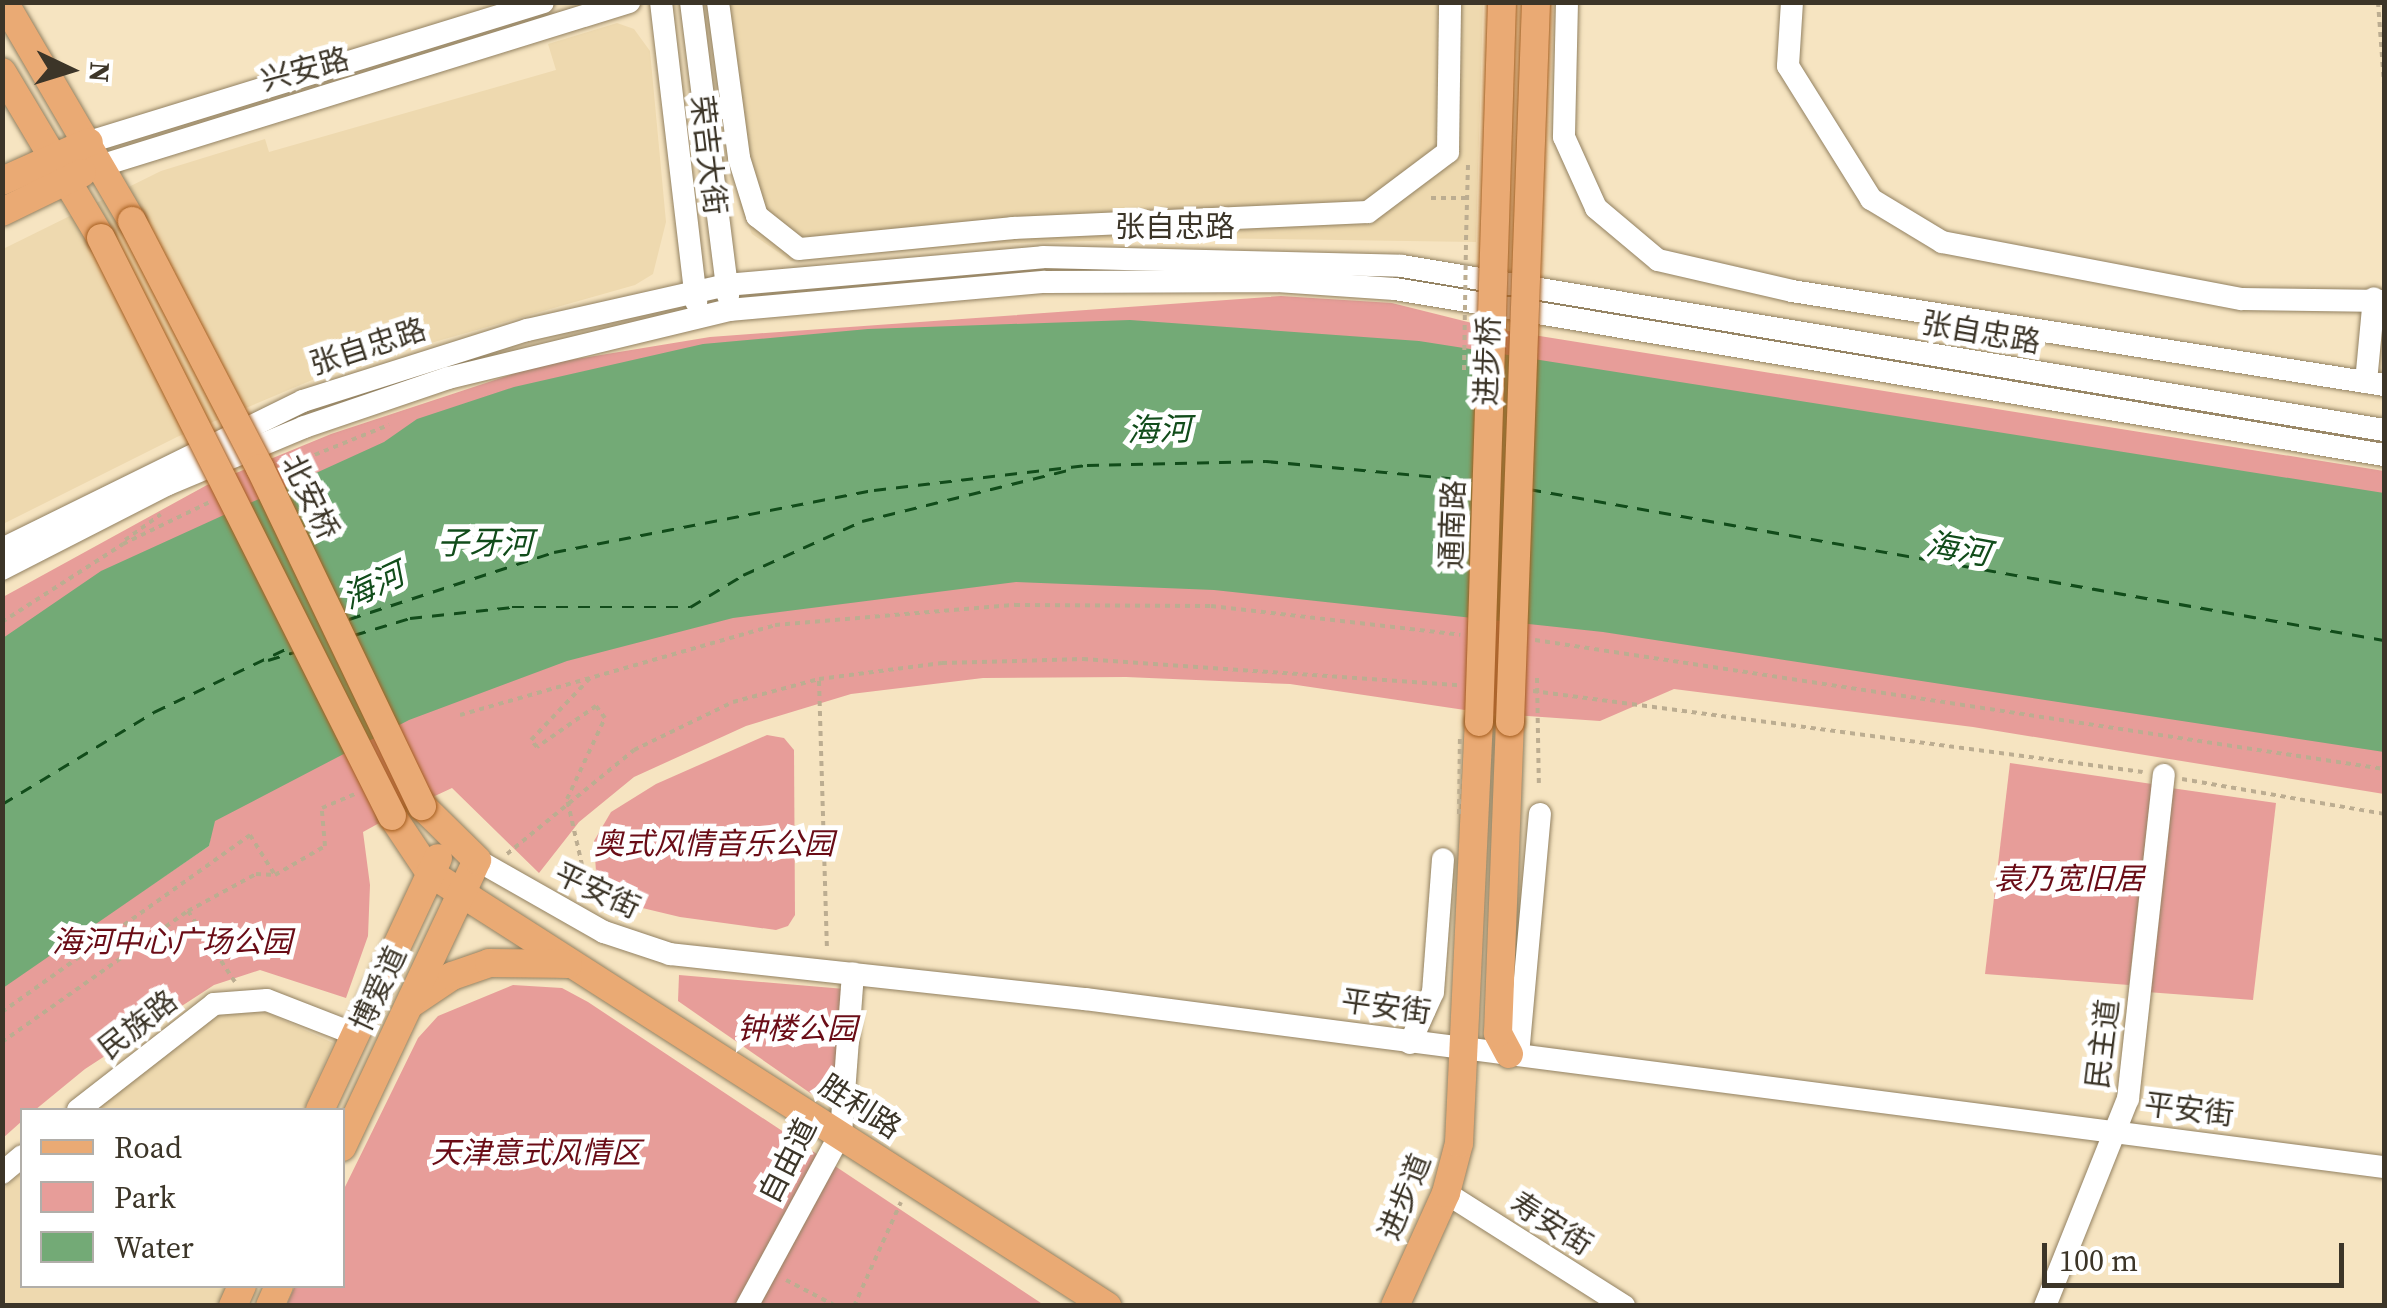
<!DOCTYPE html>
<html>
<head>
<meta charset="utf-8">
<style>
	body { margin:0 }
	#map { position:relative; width:2387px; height:1308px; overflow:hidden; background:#f6e4c1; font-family:"Source Serif 4","Noto Sans SC",serif }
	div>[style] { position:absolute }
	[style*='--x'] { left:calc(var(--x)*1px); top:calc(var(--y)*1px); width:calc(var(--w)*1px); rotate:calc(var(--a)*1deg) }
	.built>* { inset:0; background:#eed9af }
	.green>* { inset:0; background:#e79d99 }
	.water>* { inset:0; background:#73aa76 }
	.ferry>* { height:2.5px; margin-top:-1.25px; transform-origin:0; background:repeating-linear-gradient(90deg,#114c1a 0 12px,transparent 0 22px) }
	.path>* { height:4px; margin-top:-2px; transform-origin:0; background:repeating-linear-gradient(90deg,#bcad91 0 5px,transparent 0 10px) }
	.roads { filter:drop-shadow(0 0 2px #928161) drop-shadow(0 0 2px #928161) }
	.minor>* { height:22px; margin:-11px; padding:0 11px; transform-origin:11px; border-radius:11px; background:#fff }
	.major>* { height:28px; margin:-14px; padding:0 14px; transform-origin:14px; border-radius:14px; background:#eaaa74 }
	.path-bridge>* { height:4px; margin-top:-2px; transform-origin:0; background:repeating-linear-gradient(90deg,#bcad91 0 5px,transparent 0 10px) }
	.bridges { filter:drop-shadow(0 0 2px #a45d1e) drop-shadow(0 0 2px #a45d1e) }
	.major-bridge>* { height:28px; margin:-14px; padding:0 14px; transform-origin:14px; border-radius:14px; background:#eaaa74 }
	span { translate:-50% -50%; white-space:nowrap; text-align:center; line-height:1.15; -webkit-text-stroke:10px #fff; paint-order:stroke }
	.street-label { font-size:30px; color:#3c3528 }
	.park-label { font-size:30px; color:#6a0c16; font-style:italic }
	.water-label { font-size:32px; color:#114c1a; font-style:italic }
	.frame { position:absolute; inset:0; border:5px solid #3c3528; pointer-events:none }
	.legend { position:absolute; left:20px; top:1108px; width:325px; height:180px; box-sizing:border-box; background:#fff; border:2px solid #b1aea9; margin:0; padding:12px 18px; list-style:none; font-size:30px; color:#3c3528 }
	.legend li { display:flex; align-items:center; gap:20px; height:50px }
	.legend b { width:50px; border:2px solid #b1aea9 }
	.north { position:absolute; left:20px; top:20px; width:100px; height:100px; -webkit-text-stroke:8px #fff; paint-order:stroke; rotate:94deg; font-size:28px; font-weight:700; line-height:40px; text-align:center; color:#3c3528 }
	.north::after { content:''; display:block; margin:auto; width:35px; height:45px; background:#3c3528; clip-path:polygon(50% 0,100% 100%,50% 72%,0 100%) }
	.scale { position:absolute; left:2042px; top:1243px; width:302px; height:45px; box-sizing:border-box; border:5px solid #3c3528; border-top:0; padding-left:12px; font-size:30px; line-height:35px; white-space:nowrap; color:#3c3528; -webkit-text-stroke:8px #fff; paint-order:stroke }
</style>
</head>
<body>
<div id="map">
	<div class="built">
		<div style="clip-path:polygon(717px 3px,1483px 3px,1476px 242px,1201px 238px,975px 244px,791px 261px,752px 234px,740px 206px)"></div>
		<div style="clip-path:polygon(617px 23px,634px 29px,650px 51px,666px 222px,653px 274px,635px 285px,336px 370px,177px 437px,3px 524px,3px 249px,161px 171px,265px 139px,269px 152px,556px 70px,548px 44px)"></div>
		<div style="clip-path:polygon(227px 994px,333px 1043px,304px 1110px,93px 1110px)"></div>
		<div style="clip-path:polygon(22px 1172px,22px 1286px,227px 1286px,218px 1305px,3px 1305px,2px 1190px)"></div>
	</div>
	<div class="green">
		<div style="clip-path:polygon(evenodd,1281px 296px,1392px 303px,1496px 329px,2384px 471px,2384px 794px,1973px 727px,1674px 689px,1600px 721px,1485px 713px,1290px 684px,1126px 677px,983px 678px,851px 694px,746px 726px,634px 777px,579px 822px,539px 873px,452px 788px,392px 816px,363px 832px,370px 885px,368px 936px,346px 998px,260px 970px,214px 985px,85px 1069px,35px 1110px,22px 1110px,22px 1121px,3px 1138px,3px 597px,207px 485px,331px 434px,540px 365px,710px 337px,1281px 296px,213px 823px,209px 846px,69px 941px,213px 823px)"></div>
		<div style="clip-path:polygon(767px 735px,784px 738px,794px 750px,795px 915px,788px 926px,776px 930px,680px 917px,634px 906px,605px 886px,596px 872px,594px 841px,611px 812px,656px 784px)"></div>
		<div style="clip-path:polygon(2010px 763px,2152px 784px,2129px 985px,1985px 974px)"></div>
		<div style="clip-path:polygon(2171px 788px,2276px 803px,2253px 1000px,2147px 992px)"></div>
		<div style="clip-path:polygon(679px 975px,845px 989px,836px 1111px,678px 1001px)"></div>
		<div style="clip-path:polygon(513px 985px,562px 988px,588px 1002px,1044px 1305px,286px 1306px,295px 1286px,342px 1286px,343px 1191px,418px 1038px,438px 1016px)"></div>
	</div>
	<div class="water">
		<div style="clip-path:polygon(1130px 320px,1419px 341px,2384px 493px,2384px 752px,1603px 632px,1214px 590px,1016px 582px,733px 618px,567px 661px,409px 720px,215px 821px,209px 846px,3px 988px,3px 638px,101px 571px,384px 442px,417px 419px,514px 387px,703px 344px,868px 329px)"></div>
	</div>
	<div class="ferry">
		<div style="--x:1529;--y:489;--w:868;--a:10.02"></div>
		<div style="--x:349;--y:619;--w:216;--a:-18.1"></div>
		<div style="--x:554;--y:552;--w:326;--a:-11"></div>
		<div style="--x:874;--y:490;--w:214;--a:-6.7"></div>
		<div style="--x:1087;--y:465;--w:179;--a:-1.3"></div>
		<div style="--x:1266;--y:461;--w:207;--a:5.3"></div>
		<div style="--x:354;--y:635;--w:59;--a:-16.9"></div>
		<div style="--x:410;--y:618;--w:103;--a:-6.2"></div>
		<div style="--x:512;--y:607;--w:178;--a:0"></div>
		<div style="--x:690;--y:607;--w:62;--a:-31.1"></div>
		<div style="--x:743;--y:575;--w:131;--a:-24.4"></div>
		<div style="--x:862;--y:521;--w:220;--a:-13.9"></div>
		<div style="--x:268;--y:660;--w:27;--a:-17"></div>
		<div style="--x:2;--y:804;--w:178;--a:-31.2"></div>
		<div style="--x:154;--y:712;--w:153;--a:-25.6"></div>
	</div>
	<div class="path">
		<div style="--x:2378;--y:2;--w:81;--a:85.8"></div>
		<div style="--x:1466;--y:240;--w:79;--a:-88.5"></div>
		<div style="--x:287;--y:466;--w:110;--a:-21.9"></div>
		<div style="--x:125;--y:540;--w:44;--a:-35.8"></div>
		<div style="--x:2;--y:622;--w:144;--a:-32.8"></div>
		<div style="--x:123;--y:544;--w:97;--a:-25.8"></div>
		<div style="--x:1535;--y:640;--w:859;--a:8.64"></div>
		<div style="--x:819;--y:681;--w:270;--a:88.3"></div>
		<div style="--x:1533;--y:691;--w:615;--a:7.56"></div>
		<div style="--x:460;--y:715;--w:328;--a:-15.9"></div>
		<div style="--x:775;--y:625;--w:241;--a:-4.8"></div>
		<div style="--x:1015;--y:605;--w:196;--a:0.3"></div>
		<div style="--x:1211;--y:606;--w:251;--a:6.6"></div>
		<div style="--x:2182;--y:779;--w:205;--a:9.8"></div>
		<div style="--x:507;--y:854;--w:164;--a:-39.3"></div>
		<div style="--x:634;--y:750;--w:110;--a:-25.9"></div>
		<div style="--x:733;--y:702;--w:89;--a:-15"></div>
		<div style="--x:819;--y:679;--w:124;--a:-7.4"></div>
		<div style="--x:942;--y:663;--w:141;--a:-1.6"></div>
		<div style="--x:1083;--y:659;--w:377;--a:4"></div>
		<div style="--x:570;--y:886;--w:11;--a:-22"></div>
		<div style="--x:580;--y:882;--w:17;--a:-83"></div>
		<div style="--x:582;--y:865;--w:68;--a:-102.8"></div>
		<div style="--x:567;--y:799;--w:89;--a:-64.9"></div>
		<div style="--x:605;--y:718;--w:15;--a:-127"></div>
		<div style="--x:596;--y:706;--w:72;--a:145.2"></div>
		<div style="--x:537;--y:747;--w:9;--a:-131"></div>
		<div style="--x:531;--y:740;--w:88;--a:-46.4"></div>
		<div style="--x:188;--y:911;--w:85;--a:56.5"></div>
		<div style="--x:2;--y:1012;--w:305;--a:-35.5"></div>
		<div style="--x:250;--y:835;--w:47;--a:58"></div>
		<div style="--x:275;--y:875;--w:58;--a:-30.1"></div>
		<div style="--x:325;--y:846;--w:38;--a:-95"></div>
		<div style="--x:322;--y:808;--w:38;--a:-23"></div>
		<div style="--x:2;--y:1042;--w:228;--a:-35.2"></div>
		<div style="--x:188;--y:911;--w:77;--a:-28.6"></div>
		<div style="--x:256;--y:874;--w:19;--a:3"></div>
		<div style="--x:786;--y:1280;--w:56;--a:27.5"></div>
		<div style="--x:854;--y:1306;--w:114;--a:-65.7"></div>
	</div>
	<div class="roads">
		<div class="minor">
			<div style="--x:661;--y:2;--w:302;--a:83.3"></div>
			<div style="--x:691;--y:2;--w:296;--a:82.8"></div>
			<div style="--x:718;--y:2;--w:157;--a:82.3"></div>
			<div style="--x:739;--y:158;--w:61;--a:72.8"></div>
			<div style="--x:757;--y:216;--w:53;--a:38.2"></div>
			<div style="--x:799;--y:249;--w:215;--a:-5.6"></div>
			<div style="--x:1013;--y:228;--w:355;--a:-2.6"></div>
			<div style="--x:1368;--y:212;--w:100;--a:-36.9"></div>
			<div style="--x:1448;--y:152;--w:150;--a:-89.2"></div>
			<div style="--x:1567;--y:2;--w:135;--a:91.3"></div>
			<div style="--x:1564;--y:137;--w:78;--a:65.7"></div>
			<div style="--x:1596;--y:208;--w:81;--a:40"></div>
			<div style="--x:1658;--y:260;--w:138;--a:13"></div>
			<div style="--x:1792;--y:291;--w:599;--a:9.02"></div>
			<div style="--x:1792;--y:2;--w:64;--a:93.6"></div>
			<div style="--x:1788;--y:66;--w:157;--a:58"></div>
			<div style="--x:1871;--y:199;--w:83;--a:31.2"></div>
			<div style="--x:1942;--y:242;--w:305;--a:10.8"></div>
			<div style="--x:2242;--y:299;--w:142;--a:0.8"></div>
			<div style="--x:89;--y:142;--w:475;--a:-17.1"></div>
			<div style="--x:103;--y:165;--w:551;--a:-17.22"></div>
			<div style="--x:2366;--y:382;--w:84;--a:-84.6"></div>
			<div style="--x:2;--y:549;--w:335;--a:-26.2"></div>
			<div style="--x:303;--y:401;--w:235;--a:-17.6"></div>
			<div style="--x:527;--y:330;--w:204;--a:-12.7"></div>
			<div style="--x:726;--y:285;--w:318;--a:-5"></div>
			<div style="--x:1043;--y:257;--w:359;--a:1.4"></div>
			<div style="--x:1402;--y:266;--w:996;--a:9.48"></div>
			<div style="--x:2;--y:569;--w:186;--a:-27.1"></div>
			<div style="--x:168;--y:484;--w:147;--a:-22.7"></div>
			<div style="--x:304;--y:427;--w:152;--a:-18.8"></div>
			<div style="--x:448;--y:378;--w:289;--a:-13.6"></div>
			<div style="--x:729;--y:310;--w:317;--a:-5.1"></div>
			<div style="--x:1045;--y:282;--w:232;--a:-0.2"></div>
			<div style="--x:1277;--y:281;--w:118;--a:3.9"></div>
			<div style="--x:1395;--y:289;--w:1003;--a:9.53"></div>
			<div style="--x:477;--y:860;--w:146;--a:29.6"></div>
			<div style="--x:604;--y:932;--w:70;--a:18.4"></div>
			<div style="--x:670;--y:954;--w:417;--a:6.2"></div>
			<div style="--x:1085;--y:999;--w:1310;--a:7.37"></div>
			<div style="--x:1410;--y:1043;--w:56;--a:-65.7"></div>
			<div style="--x:1433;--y:992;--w:133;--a:-85.7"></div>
			<div style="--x:1518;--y:1055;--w:242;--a:-84.8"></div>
			<div style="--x:78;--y:1110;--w:172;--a:-37.9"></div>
			<div style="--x:214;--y:1004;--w:53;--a:-4.3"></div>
			<div style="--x:267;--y:1000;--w:93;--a:21.3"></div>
			<div style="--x:2;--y:1173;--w:26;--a:-40"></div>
			<div style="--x:1446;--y:1193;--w:211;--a:32.4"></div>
			<div style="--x:747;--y:1306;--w:197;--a:-61.5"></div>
			<div style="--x:841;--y:1133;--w:160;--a:-85.7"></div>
			<div style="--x:2045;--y:1306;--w:223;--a:-68.2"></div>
			<div style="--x:2128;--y:1099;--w:326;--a:-83.7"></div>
		</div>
		<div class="major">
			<div style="--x:4;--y:2;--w:254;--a:59.7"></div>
			<div style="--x:2;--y:72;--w:193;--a:59.2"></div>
			<div style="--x:2;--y:181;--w:95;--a:-24.1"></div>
			<div style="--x:2;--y:212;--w:89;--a:-26"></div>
			<div style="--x:392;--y:816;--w:69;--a:56.3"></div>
			<div style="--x:430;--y:873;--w:804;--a:32.6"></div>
			<div style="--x:412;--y:1003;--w:48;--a:-34"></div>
			<div style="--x:452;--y:976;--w:39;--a:-19"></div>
			<div style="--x:489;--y:963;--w:79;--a:0.7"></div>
			<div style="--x:1509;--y:1054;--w:24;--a:-118"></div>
			<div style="--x:1498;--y:1033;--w:311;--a:-87.8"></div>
			<div style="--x:320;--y:1110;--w:278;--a:-64.9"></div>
			<div style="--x:342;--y:1147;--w:317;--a:-64.8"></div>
			<div style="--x:477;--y:860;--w:77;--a:-135.5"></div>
			<div style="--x:233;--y:1306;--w:22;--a:-66"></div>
			<div style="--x:270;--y:1306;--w:22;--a:-66"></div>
			<div style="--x:1395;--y:1306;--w:124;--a:-65.7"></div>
			<div style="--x:1446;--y:1193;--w:52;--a:-75.4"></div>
			<div style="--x:1459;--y:1143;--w:421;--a:-87.3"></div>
		</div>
	</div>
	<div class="path-bridge">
		<div style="--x:1431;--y:198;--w:39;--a:0"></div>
		<div style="--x:1464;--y:370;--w:130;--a:-89.1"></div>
		<div style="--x:1537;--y:678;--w:110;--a:89"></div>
		<div style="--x:1459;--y:814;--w:80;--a:-89.3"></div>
	</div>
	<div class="bridges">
		<div class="major-bridge">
			<div style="--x:132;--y:221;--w:278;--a:62.6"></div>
			<div style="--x:260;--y:468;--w:375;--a:64.4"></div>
			<div style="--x:101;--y:238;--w:647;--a:63.28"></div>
			<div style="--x:1479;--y:722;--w:720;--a:-88.17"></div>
			<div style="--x:1510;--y:722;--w:720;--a:-87.93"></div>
		</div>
	</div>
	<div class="street-label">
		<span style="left:305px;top:70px;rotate:-15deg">兴安路</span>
		<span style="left:708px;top:155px;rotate:83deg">荣吉大街</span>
		<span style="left:1175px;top:227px">张自忠路</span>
		<span style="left:1981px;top:333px;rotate:10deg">张自忠路</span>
		<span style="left:368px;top:347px;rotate:-18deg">张自忠路</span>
		<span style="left:1488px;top:361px;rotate:-88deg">进步桥</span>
		<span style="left:310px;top:497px;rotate:64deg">北安桥</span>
		<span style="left:1453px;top:525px;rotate:-88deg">通南路</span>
		<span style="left:597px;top:891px;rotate:25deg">平安街</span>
		<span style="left:379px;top:989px;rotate:-65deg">博爱道</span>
		<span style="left:1386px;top:1007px;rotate:8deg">平安街</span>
		<span style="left:138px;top:1025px;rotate:-38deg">民族路</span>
		<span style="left:2103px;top:1044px;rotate:-83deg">民主道</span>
		<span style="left:860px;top:1107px;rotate:33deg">胜利路</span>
		<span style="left:2189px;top:1110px;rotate:7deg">平安街</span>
		<span style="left:788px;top:1161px;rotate:-63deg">自由道</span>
		<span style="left:1405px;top:1197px;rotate:-68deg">进步道</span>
		<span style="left:1551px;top:1224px;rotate:32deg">寿安街</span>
	</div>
	<div class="park-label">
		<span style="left:714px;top:844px">奥式风情音乐公园</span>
		<span style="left:2069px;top:879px">袁乃宽旧居</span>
		<span style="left:172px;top:942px">海河中心广场公园</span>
		<span style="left:797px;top:1029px">钟楼公园</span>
		<span style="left:536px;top:1153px">天津意式风情区</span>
	</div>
	<div class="water-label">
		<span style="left:1159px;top:430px;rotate:-1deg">海河</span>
		<span style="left:485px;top:543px">子牙河</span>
		<span style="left:1958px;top:549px;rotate:10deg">海河</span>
		<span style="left:373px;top:586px;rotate:-25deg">海河</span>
	</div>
	<div class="frame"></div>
	<ul class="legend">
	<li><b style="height:12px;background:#eaaa74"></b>Road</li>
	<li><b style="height:28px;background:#e79d99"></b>Park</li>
	<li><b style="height:28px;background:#73aa76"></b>Water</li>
	</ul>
	<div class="north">N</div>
	<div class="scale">100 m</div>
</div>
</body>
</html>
